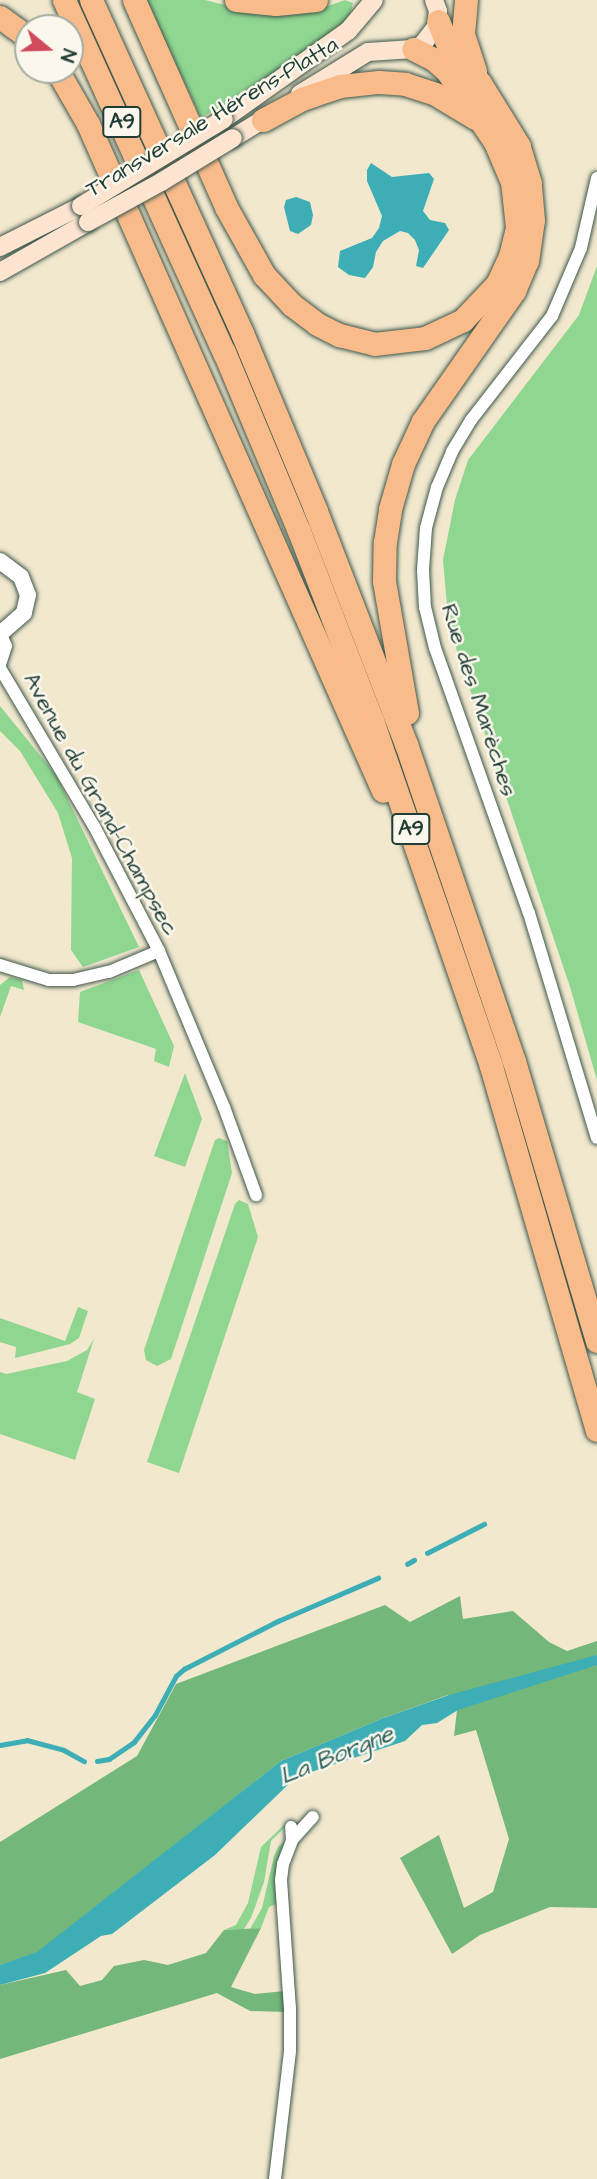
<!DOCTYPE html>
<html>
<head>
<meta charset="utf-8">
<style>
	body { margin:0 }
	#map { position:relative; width:597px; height:2179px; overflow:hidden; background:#f1e8ce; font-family:"Architects Daughter",sans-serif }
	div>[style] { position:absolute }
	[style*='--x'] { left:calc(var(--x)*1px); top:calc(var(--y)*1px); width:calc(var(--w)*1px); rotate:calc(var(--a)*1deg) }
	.green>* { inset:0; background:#8fd691 }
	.forest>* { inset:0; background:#73b77b }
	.water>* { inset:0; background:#3daeb5 }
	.stream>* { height:4.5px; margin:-2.25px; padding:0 2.25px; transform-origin:2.25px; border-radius:2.25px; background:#3daeb5 }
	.roads { filter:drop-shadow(0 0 2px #3e574b) drop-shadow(0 0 2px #3e574b) }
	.minor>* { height:12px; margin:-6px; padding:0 6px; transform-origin:6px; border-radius:6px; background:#fff }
	.tertiary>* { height:16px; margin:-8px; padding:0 8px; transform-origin:8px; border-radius:8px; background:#fff }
	.secondary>* { height:18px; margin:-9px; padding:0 9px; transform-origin:9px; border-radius:9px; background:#fde4d1 }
	.motorway>* { height:23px; margin:-11.5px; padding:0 11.5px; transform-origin:11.5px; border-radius:11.5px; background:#fabb8b }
	.bridges { filter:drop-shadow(0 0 2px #3e574b) drop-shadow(0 0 2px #3e574b) }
	.secondary-bridge>* { height:18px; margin:-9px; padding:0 9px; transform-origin:9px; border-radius:9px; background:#fde4d1 }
	span { translate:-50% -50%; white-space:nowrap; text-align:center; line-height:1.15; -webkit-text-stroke:5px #fbf7ec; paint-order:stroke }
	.shield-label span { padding:2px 5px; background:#fbf7ec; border:2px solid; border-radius:5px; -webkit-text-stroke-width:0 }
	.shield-label { font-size:21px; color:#1f3d34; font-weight:700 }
	.street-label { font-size:23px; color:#1f3d34 }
	.water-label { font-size:24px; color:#285f5b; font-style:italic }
	.north { position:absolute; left:14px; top:14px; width:70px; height:70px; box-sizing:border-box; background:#fbf7ec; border:2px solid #a3ada2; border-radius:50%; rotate:109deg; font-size:19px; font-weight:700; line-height:28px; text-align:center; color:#1f3d34 }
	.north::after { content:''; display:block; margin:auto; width:24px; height:32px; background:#d1495b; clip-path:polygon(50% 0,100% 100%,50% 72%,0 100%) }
</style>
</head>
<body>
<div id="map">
	<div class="green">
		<div style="clip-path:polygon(146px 0,205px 0,245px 10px,322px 8px,345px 0,353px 3px,348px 22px,284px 67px,201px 118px)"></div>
		<div style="clip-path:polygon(597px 266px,597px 1080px,570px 987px,449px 627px,443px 560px,455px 500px,468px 460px,579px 315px)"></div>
		<div style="clip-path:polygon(0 706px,56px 775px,139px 947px,83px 967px,71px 950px,72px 858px,58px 813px,20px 751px,0 731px)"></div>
		<div style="clip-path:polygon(139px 970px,174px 1046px,169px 1067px,154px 1061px,156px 1049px,78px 1022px,80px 992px)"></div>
		<div style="clip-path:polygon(10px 977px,22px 980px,24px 990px,11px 986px,0 1017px,0 985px)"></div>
		<div style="clip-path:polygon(185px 1073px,202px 1119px,185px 1167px,154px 1156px)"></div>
		<div style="clip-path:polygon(219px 1138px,227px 1141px,232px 1173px,171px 1359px,157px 1366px,146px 1360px,144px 1350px,215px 1140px)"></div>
		<div style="clip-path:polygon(239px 1200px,248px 1204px,258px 1237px,179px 1473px,147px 1462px,235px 1204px)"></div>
		<div style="clip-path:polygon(78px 1307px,88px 1311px,79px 1338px,70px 1344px,15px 1358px,16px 1347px,0 1342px,0 1318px,65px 1341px)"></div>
		<div style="clip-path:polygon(94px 1339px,77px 1392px,95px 1399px,75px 1460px,0 1434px,0 1372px,6px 1374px,67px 1361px,87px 1350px)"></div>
		<div style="clip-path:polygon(286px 1823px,288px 1824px,271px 1841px,264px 1882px,251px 1918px,244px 1929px,224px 1930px,236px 1925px,248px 1903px,261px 1847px)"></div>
		<div style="clip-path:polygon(286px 1840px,279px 1903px,269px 1907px,261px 1928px,250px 1929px,262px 1908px,274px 1856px,278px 1847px)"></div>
	</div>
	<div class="forest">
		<div style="clip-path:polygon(460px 1596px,463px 1619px,513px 1611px,549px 1642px,567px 1651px,597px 1641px,597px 1908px,550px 1907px,480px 1935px,452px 1954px,400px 1858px,439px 1835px,464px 1908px,493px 1892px,509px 1839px,476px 1730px,454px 1736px,457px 1710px,448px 1695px,381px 1719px,281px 1761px,37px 1953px,0 1965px,0 1842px,137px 1756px,176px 1684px,385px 1605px,410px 1622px)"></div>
		<div style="clip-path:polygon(261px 1928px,231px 1987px,255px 1994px,285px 1991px,286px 2012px,250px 2011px,217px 1993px,0 2059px,0 1985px,66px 1970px,80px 1986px,102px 1980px,114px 1966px,144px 1960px,168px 1965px,206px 1953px,224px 1930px)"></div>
	</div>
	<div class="water">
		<div style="clip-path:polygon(371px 163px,392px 177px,429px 173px,434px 179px,423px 211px,430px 220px,445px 223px,449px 230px,423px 268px,416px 266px,419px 250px,415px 240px,408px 233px,400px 231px,383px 241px,376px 252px,373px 267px,365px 278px,349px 275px,338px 267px,340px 251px,372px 238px,379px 228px,382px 216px,367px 181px,367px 170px)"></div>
		<div style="clip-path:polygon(296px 197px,310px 202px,313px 215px,311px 225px,298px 234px,290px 231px,284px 207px,286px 200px)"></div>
		<div style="clip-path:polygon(597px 1655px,597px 1665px,458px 1710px,437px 1723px,422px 1725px,405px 1741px,296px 1777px,215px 1855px,112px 1934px,101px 1936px,45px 1973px,0 1985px,0 1965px,37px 1952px,281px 1761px,381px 1719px,449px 1695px)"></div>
	</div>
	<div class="stream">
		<div style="--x:427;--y:1553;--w:64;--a:-27"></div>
		<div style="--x:407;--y:1564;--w:8;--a:-30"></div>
		<div style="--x:0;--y:1745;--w:27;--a:-10"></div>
		<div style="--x:27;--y:1740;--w:38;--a:15"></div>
		<div style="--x:64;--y:1750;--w:23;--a:29"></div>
		<div style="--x:97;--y:1761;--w:12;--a:-9"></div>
		<div style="--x:109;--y:1759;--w:30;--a:-34"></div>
		<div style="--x:134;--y:1742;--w:34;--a:-52"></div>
		<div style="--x:155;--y:1715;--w:44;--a:-61.7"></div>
		<div style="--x:176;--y:1676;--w:11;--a:-41"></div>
		<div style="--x:184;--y:1669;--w:106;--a:-27.1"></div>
		<div style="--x:278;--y:1621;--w:109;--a:-23.3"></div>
	</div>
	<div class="roads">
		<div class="minor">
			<div style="--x:597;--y:178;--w:72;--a:102.9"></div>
			<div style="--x:581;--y:248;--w:74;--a:113.1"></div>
			<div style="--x:552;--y:316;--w:132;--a:127.9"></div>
			<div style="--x:471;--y:420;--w:37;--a:121"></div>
			<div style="--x:452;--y:452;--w:38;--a:113"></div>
			<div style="--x:437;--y:487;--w:42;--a:105"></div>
			<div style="--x:426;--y:528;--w:42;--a:94.1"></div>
			<div style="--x:423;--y:570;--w:37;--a:87"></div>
			<div style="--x:425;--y:607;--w:42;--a:76.3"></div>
			<div style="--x:435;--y:648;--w:281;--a:70.5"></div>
			<div style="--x:529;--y:913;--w:235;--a:73.2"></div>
			<div style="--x:0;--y:632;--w:15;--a:67"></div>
			<div style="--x:6;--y:646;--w:19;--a:108"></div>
			<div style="--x:0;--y:668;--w:184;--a:59.3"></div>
			<div style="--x:94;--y:826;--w:141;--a:62.5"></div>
			<div style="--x:159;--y:951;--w:169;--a:67.4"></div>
			<div style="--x:224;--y:1107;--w:94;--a:70"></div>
			<div style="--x:0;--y:965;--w:51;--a:17"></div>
			<div style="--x:49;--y:980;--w:24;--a:0"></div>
			<div style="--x:73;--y:980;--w:37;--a:-13"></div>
			<div style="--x:109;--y:972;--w:54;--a:-22.8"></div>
			<div style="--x:292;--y:1840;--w:31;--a:-48"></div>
			<div style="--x:275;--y:2179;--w:129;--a:-83.3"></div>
			<div style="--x:290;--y:2051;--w:42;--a:-90"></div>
			<div style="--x:290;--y:2009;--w:129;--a:-94"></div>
			<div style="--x:281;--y:1880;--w:16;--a:-83"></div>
			<div style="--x:283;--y:1864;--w:26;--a:-69"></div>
			<div style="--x:292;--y:1840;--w:13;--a:-94"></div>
		</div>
		<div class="tertiary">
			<div style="--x:0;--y:561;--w:26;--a:37"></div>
			<div style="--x:21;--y:577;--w:19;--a:69"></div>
			<div style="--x:28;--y:595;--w:18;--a:103"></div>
			<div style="--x:24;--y:613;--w:30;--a:139"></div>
		</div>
		<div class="secondary">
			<div style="--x:300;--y:94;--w:80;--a:-31.7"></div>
			<div style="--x:368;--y:52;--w:45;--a:-3.8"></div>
			<div style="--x:413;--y:49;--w:10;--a:-24"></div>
			<div style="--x:422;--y:45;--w:23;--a:-52"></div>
			<div style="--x:436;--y:27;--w:16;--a:-83"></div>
			<div style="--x:438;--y:11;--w:12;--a:-110"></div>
			<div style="--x:224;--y:119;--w:152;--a:-35.4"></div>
			<div style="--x:348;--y:31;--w:40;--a:-50"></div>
			<div style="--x:233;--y:138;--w:46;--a:-31.6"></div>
			<div style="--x:0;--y:247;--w:91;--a:-26.8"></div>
			<div style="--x:0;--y:272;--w:101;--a:-29.6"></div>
		</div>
		<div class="motorway">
			<div style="--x:64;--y:0;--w:387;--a:65.6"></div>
			<div style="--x:224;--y:352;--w:194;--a:67.3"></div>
			<div style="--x:299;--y:531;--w:203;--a:68.9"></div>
			<div style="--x:372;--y:720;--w:366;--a:71"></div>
			<div style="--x:491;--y:1066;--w:379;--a:73.8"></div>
			<div style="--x:91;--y:0;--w:366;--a:65.6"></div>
			<div style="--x:242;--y:333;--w:193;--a:67.4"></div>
			<div style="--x:316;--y:511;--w:250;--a:68.9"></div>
			<div style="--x:406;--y:744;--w:335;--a:71.2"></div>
			<div style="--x:514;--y:1061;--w:292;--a:73.5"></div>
			<div style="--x:134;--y:0;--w:227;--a:66"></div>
			<div style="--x:226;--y:207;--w:78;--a:60.8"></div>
			<div style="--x:264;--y:275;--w:41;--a:47"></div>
			<div style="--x:292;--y:305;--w:31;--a:37"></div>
			<div style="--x:317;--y:324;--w:25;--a:27"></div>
			<div style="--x:339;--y:335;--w:36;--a:14"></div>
			<div style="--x:374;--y:344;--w:51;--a:-6.7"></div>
			<div style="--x:425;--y:338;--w:42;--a:-25.3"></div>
			<div style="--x:463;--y:320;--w:50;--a:-46.6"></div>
			<div style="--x:497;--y:284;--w:31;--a:-65"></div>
			<div style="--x:510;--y:256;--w:30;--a:-76"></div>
			<div style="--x:517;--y:227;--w:45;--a:-96.3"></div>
			<div style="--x:512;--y:182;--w:43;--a:-113"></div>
			<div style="--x:495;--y:142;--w:86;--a:-124.1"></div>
			<div style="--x:447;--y:71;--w:18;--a:-139"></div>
			<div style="--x:433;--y:59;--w:22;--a:-153"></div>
			<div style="--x:236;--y:0;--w:40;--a:5.7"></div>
			<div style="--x:276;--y:4;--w:40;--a:-5.7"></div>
			<div style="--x:466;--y:0;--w:34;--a:95"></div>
			<div style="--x:463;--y:34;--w:39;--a:72"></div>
			<div style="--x:0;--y:17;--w:34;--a:36"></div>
			<div style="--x:57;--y:70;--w:62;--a:60.1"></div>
			<div style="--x:88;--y:124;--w:729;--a:66.14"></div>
			<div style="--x:263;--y:120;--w:44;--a:-28.3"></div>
			<div style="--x:302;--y:99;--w:40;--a:-18.9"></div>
			<div style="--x:340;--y:86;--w:39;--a:-6"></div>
			<div style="--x:379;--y:82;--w:26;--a:4"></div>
			<div style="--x:405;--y:84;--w:32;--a:18"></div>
			<div style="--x:435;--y:94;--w:47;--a:31"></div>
			<div style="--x:407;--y:713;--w:134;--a:-99.9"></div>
			<div style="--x:384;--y:581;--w:39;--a:-89"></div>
			<div style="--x:385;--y:542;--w:33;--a:-81"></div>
			<div style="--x:390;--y:509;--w:47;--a:-73.9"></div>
			<div style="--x:403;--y:464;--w:47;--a:-65.1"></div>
			<div style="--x:423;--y:421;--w:159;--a:-55"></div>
			<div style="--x:514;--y:291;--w:33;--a:-67"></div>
			<div style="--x:527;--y:261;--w:41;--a:-81.7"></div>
			<div style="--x:533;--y:220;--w:37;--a:-95"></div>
			<div style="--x:530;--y:183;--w:39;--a:-107"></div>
			<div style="--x:519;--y:146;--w:74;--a:-121.8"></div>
			<div style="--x:480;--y:83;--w:47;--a:-131.5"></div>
			<div style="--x:449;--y:48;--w:29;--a:-112"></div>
		</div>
	</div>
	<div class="bridges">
		<div class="secondary-bridge">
			<div style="--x:81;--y:206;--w:167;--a:-31.3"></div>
			<div style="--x:88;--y:222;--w:83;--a:-28.7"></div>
			<div style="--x:161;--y:182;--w:84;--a:-31.4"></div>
		</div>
	</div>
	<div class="shield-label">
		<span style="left:122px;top:122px">A9</span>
		<span style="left:411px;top:829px">A9</span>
	</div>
	<div class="street-label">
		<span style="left:212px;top:117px;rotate:-31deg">Transversale Hérens-Platta</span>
		<span style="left:479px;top:700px;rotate:72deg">Rue des Marèches</span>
		<span style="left:101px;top:804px;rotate:61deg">Avenue du Grand-Champsec</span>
	</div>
	<div class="water-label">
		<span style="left:337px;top:1756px;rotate:-22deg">La Borgne</span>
	</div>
	<div class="north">N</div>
</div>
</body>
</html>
